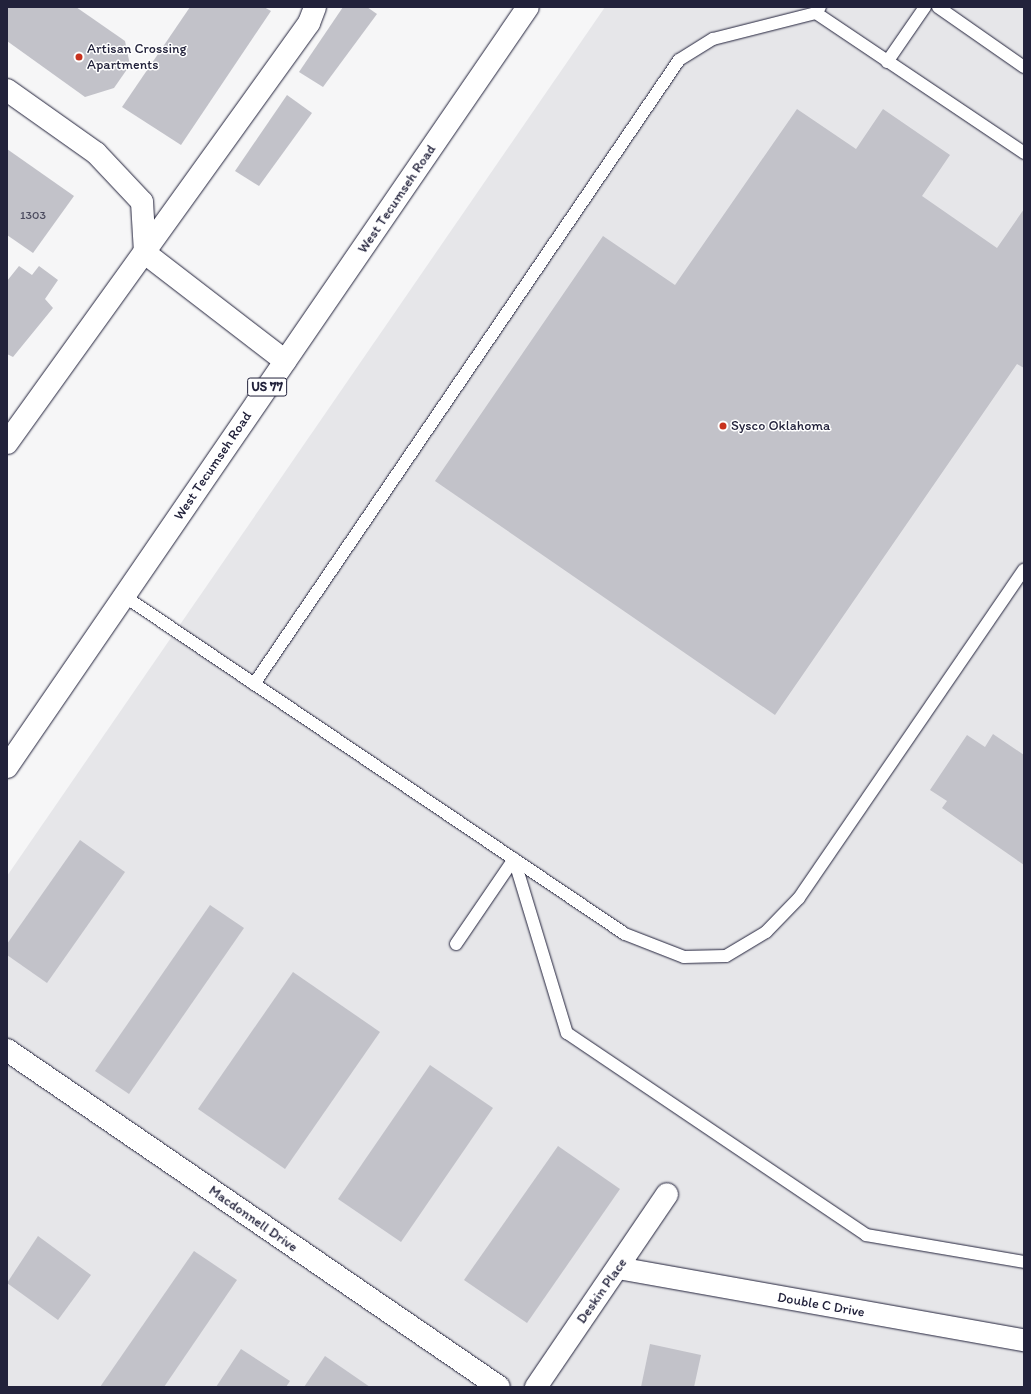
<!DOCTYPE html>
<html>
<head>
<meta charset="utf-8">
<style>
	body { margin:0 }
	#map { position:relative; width:1031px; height:1394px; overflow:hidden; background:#f6f6f7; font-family:Itim,sans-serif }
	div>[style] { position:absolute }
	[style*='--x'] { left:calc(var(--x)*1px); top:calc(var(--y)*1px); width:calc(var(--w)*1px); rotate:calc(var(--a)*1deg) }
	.built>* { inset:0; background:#e6e6e9 }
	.building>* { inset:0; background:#c2c2c9 }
	.roads { filter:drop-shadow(0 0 1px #22223b) drop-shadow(0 0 1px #22223b) }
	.service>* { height:12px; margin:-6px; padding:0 6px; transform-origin:6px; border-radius:6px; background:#fff }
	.minor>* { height:22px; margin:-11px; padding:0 11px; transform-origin:11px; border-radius:11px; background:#fff }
	.primary>* { height:22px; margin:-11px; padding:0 11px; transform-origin:11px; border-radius:11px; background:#fff }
	.dots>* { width:11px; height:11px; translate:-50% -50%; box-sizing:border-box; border:2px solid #fff; border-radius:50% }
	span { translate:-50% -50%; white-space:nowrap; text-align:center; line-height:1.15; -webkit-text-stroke:3px #fff; paint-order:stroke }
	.number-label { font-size:12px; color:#4a4a5e }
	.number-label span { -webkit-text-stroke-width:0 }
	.shield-label span { padding:1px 3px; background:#fff; border:1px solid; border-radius:3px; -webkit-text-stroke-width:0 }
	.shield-label { font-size:13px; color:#22223b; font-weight:700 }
	.poi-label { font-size:14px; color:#22223b }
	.left { translate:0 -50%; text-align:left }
	.street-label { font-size:14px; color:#22223b }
	.frame { position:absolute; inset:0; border:8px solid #22223b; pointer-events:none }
</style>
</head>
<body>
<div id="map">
	<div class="built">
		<div style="clip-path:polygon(605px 7px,1024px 7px,1024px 1387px,7px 1387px,7px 876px)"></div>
	</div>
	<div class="building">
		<div style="clip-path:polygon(7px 7px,76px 7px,125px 41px,130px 65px,114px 88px,85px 97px,7px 41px)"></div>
		<div style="clip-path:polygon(190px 7px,264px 7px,271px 11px,181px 145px,122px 107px)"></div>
		<div style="clip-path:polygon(343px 7px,367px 7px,377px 14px,323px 87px,299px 72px)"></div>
		<div style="clip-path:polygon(287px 95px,312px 113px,259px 186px,235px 171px)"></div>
		<div style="clip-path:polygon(797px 109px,856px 149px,883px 109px,950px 155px,922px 196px,997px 248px,1024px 209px,1024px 368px,1017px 364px,775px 715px,435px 481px,603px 236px,675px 285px)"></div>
		<div style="clip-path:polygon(7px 149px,74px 196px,33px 253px,7px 235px)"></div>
		<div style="clip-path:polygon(19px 266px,32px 275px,39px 266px,58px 280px,45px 299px,53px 308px,13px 357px,7px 354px,7px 281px)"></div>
		<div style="clip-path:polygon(993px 734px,1024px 755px,1024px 865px,942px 808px,947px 801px,930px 790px,967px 735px,985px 747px)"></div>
		<div style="clip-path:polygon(80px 840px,125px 872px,47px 983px,7px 955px,7px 944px)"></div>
		<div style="clip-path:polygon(210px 905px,244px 928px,129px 1094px,95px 1071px)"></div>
		<div style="clip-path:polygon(293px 972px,380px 1032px,285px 1169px,198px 1109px)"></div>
		<div style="clip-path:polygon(430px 1065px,493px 1108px,401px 1242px,338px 1199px)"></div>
		<div style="clip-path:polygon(558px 1146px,620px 1189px,527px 1323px,464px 1280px)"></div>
		<div style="clip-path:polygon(38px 1236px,91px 1275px,58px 1320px,7px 1283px)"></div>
		<div style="clip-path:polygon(194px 1251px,237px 1280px,164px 1387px,100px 1387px)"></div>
		<div style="clip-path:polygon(650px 1344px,701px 1355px,694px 1387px,641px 1387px)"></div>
		<div style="clip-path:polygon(241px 1349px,290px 1381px,286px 1387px,216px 1387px)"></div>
		<div style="clip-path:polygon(325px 1356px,370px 1387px,304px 1387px)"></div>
	</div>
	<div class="roads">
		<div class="service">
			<div style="--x:820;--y:7;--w:7;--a:124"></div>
			<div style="--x:816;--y:13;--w:251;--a:33.9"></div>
			<div style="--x:938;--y:7;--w:105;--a:34.9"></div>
			<div style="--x:887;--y:62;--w:67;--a:-55.4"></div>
			<div style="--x:124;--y:596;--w:604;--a:34.01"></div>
			<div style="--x:625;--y:934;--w:63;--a:21.3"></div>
			<div style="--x:684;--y:957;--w:42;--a:-1.4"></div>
			<div style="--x:726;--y:956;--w:47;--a:-31"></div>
			<div style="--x:766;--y:932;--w:47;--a:-45.9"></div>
			<div style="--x:799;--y:898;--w:398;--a:-55.6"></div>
			<div style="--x:254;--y:684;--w:755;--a:-55.74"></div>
			<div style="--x:679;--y:60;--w:40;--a:-32"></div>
			<div style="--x:713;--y:39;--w:106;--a:-14.2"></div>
			<div style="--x:514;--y:859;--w:182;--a:73.1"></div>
			<div style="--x:567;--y:1033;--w:361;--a:34"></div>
			<div style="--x:866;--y:1235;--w:160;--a:9.7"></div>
			<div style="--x:456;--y:944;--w:103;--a:-55.7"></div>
		</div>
		<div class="minor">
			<div style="--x:7;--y:90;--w:109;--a:35.3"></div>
			<div style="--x:96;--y:153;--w:67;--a:46.8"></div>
			<div style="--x:142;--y:202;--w:51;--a:86.6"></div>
			<div style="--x:145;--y:253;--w:177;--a:37.6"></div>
			<div style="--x:7;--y:443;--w:517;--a:-54.28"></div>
			<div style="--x:309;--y:23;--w:17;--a:-69"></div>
			<div style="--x:7;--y:1050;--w:596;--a:34.41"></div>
			<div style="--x:618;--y:1268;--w:412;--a:10.1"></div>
			<div style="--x:536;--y:1387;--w:233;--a:-55.8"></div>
		</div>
		<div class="primary">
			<div style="--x:7;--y:767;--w:921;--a:-55.57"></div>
		</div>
	</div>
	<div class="dots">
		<div style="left:79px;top:57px;background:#c8321e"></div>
		<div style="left:723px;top:426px;background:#c8321e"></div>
	</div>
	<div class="number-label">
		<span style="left:33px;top:216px">1303</span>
	</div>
	<div class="shield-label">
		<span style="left:267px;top:387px">US 77</span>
	</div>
	<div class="poi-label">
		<span class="left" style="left:87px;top:57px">Artisan Crossing<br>Apartments</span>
		<span class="left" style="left:731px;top:426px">Sysco Oklahoma</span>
	</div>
	<div class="street-label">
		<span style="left:397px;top:199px;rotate:-56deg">West Tecumseh Road</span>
		<span style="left:213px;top:466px;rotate:-56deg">West Tecumseh Road</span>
		<span style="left:253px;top:1219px;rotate:35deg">Macdonnell Drive</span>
		<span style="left:602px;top:1291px;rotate:-55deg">Deskin Place</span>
		<span style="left:821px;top:1305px;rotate:10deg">Double C Drive</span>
	</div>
	<div class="frame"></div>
</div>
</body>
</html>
